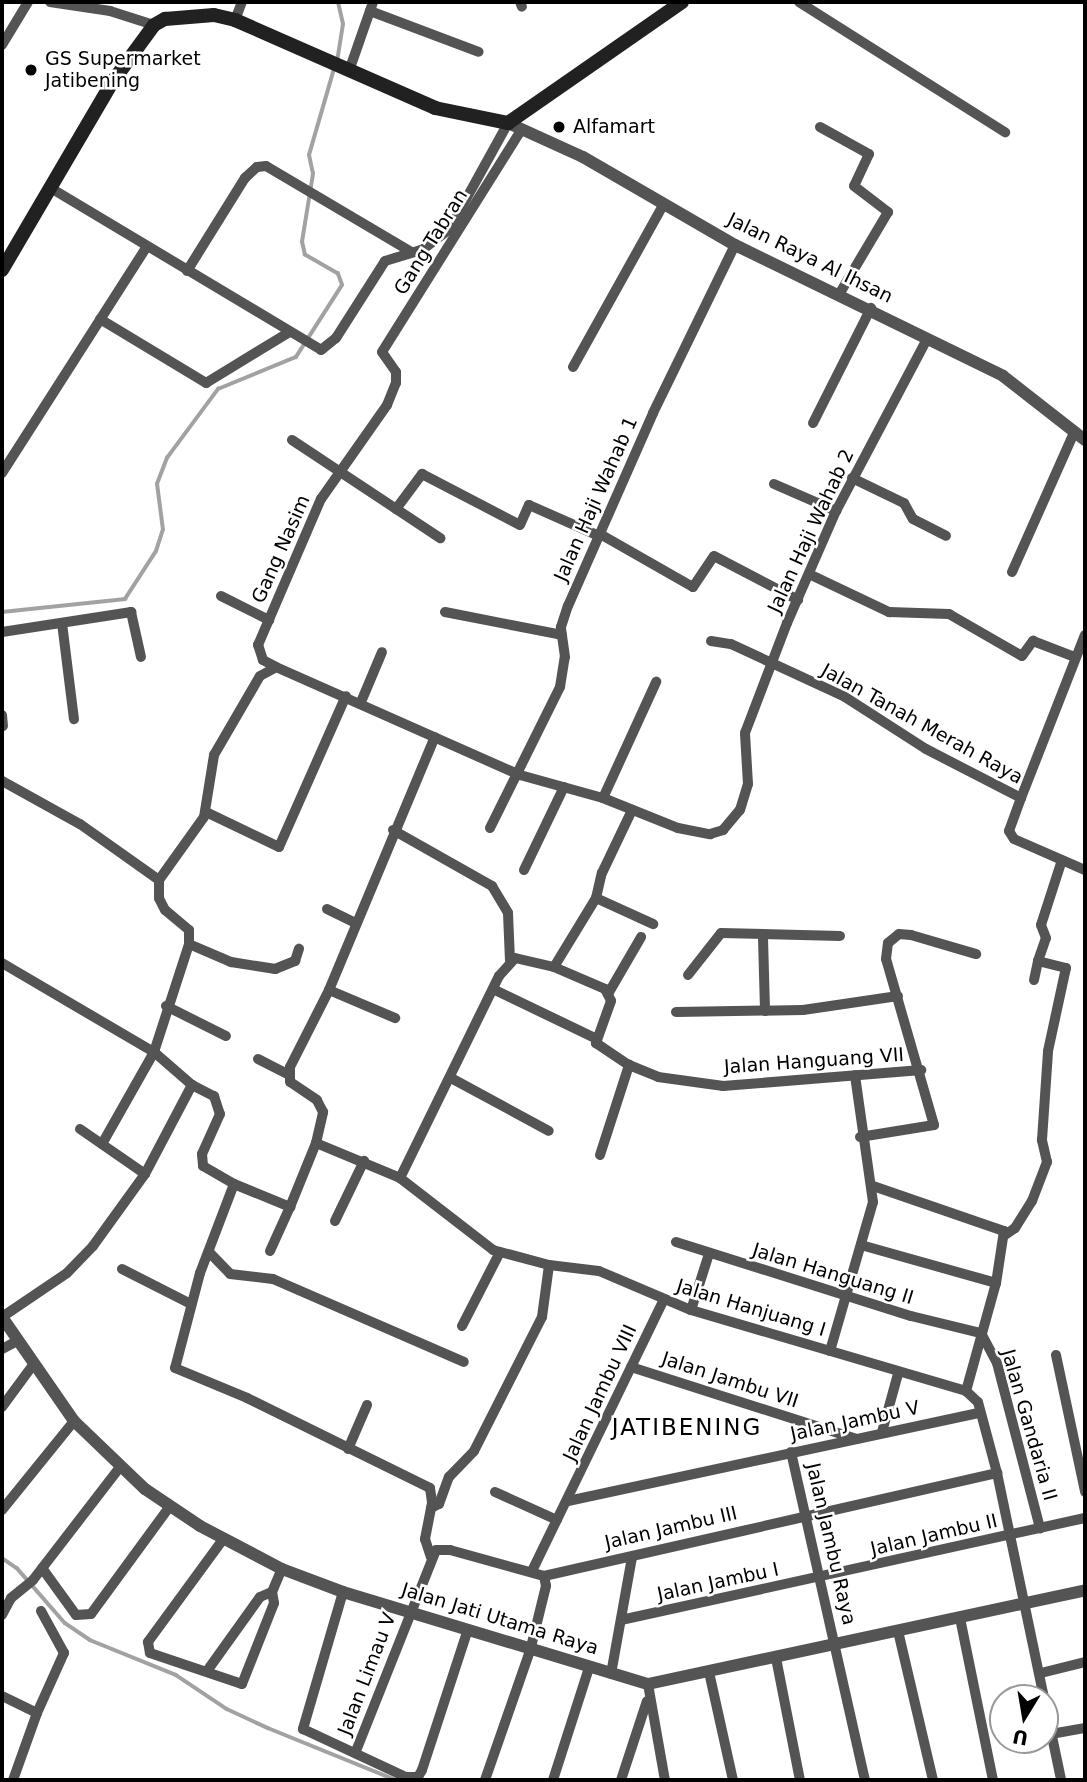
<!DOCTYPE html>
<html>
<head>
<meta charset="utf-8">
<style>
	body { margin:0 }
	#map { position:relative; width:1087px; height:1782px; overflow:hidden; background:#fff; font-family:"DejaVu Sans",sans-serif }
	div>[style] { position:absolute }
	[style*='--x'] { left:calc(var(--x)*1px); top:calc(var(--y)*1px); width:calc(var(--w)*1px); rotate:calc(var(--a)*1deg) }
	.stream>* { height:3.5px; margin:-1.75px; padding:0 1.75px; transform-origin:1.75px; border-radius:1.75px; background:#a2a2a2 }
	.minor>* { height:10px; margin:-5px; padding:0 5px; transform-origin:5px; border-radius:5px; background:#545454 }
	.tertiary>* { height:12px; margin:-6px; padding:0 6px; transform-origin:6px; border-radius:6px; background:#545454 }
	.secondary>* { height:14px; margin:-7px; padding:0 7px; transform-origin:7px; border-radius:7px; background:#212121 }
	.dots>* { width:19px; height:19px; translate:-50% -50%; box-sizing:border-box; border:4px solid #fff; border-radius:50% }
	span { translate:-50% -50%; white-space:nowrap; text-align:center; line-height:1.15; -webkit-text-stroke:5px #fff; paint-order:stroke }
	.poi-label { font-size:19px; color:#000 }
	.left { translate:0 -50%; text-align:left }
	.street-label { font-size:19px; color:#000 }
	.quarter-label { font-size:23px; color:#000; letter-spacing:2px }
	.frame { position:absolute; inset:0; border:4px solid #000; pointer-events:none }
	.north { position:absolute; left:989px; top:1684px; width:70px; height:70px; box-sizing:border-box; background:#fff; border:2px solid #999; border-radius:50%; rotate:191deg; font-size:19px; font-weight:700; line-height:28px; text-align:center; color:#000 }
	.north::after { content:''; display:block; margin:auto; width:24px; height:32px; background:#000; clip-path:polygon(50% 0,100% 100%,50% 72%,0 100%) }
</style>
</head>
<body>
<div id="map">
	<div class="stream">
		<div style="--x:337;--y:62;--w:38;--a:-81"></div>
		<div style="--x:343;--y:24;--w:23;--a:-103"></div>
		<div style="--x:2;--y:612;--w:124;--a:-6"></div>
		<div style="--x:125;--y:599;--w:57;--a:-57.1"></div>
		<div style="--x:156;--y:551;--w:22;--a:-72"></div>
		<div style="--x:163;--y:530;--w:46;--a:-97.4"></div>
		<div style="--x:157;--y:484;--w:28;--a:-69"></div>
		<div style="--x:167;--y:458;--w:86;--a:-53.5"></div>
		<div style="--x:218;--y:389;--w:84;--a:-22.3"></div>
		<div style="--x:296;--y:357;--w:85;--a:-57.4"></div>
		<div style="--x:342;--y:285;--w:12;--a:-110"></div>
		<div style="--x:338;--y:274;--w:38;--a:-150"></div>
		<div style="--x:305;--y:255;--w:13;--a:-103"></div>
		<div style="--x:302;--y:242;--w:69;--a:-80.8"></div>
		<div style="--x:313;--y:174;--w:19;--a:-102"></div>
		<div style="--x:309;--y:155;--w:90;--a:-73.8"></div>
		<div style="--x:2;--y:1558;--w:18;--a:34"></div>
		<div style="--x:17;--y:1568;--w:73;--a:48.9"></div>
		<div style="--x:65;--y:1623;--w:30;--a:34"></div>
		<div style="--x:90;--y:1640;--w:93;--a:22.1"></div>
		<div style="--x:176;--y:1675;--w:61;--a:33.7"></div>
		<div style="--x:227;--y:1709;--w:45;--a:24.9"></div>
		<div style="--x:268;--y:1728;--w:138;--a:22.1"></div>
	</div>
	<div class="minor">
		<div style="--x:50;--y:2;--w:61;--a:8.5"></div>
		<div style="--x:110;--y:11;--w:46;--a:17.7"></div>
		<div style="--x:520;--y:2;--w:5;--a:68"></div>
		<div style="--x:799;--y:2;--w:244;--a:32.3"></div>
		<div style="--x:370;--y:11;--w:116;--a:20.6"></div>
		<div style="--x:235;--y:20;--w:19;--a:-69"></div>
		<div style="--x:2;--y:45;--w:50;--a:-58.8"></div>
		<div style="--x:349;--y:71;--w:73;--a:-70.8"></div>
		<div style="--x:820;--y:127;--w:56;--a:28.9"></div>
		<div style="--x:869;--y:154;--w:35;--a:115"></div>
		<div style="--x:854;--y:186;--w:43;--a:37.4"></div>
		<div style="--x:888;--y:212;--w:94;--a:120.7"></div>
		<div style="--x:49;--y:187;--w:317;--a:30.9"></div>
		<div style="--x:321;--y:350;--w:19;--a:-39"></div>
		<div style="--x:336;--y:338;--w:91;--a:-57.5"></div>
		<div style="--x:385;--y:261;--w:39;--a:-17"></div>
		<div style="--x:422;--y:250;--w:34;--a:-37"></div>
		<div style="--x:449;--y:230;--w:122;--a:-61.1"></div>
		<div style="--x:187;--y:271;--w:110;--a:-58.1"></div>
		<div style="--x:245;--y:178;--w:16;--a:-43"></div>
		<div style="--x:257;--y:167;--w:9;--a:-6"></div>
		<div style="--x:266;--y:166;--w:167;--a:30.6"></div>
		<div style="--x:100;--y:319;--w:124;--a:31.1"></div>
		<div style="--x:206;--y:383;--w:96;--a:-31.4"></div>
		<div style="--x:573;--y:367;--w:185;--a:-60.9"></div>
		<div style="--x:813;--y:423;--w:129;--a:-63.2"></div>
		<div style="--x:292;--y:440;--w:178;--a:33.5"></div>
		<div style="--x:2;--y:473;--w:269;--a:-57.4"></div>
		<div style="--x:852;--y:478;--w:58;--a:25.7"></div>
		<div style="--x:904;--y:503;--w:18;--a:61"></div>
		<div style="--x:913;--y:519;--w:37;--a:27"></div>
		<div style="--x:774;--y:484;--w:68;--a:23.5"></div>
		<div style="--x:396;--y:509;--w:44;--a:-53.4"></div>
		<div style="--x:422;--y:474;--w:110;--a:27.5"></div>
		<div style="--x:520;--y:525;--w:22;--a:-66"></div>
		<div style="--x:529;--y:505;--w:77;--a:23.9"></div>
		<div style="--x:600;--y:534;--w:107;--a:29.7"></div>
		<div style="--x:693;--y:587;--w:37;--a:-56"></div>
		<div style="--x:714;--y:556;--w:95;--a:27.6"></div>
		<div style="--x:1012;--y:572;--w:152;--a:-66"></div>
		<div style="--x:809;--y:574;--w:89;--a:25.4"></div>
		<div style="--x:889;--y:612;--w:60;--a:1.9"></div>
		<div style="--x:949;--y:614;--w:84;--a:29.9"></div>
		<div style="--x:1022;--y:656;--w:19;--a:-54"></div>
		<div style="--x:1033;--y:641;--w:45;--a:20.9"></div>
		<div style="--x:221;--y:596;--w:54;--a:26.6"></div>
		<div style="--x:445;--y:612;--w:119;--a:11.1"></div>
		<div style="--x:62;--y:623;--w:97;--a:82.9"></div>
		<div style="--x:2;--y:632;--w:131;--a:-8.8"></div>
		<div style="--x:131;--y:612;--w:46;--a:77.5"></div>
		<div style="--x:711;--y:641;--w:20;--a:9"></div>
		<div style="--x:731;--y:644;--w:126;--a:24.9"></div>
		<div style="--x:845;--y:697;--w:96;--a:32.7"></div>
		<div style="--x:926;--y:749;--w:107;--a:27.3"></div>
		<div style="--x:1021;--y:798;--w:35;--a:110"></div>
		<div style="--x:1009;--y:831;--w:9;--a:58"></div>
		<div style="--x:1014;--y:839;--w:77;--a:23.6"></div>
		<div style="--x:276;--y:667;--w:15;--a:-152"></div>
		<div style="--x:263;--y:660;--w:16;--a:-108"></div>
		<div style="--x:258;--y:645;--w:159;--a:-66.7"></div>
		<div style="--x:321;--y:499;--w:115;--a:-54.9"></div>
		<div style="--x:387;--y:405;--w:24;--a:-68"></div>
		<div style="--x:396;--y:383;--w:11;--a:-90"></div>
		<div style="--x:396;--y:372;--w:24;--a:-125"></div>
		<div style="--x:382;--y:352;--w:263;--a:-57.9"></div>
		<div style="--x:361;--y:702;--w:54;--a:-67.2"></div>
		<div style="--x:2;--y:715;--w:11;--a:85"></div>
		<div style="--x:2;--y:781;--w:89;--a:28.9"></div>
		<div style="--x:80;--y:824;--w:97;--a:35.3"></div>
		<div style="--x:603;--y:798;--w:128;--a:-65.4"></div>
		<div style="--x:1021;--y:798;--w:175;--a:-68.6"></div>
		<div style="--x:206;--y:812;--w:81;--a:25.6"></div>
		<div style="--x:279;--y:847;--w:165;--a:-66.1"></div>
		<div style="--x:490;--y:828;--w:157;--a:-63.6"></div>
		<div style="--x:560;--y:687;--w:30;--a:-81"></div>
		<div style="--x:565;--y:657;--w:30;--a:-98"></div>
		<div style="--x:561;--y:627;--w:22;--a:-72"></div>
		<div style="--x:568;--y:606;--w:211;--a:-66.2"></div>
		<div style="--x:653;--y:413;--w:187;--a:-64"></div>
		<div style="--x:393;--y:830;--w:114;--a:29.5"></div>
		<div style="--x:492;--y:886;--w:31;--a:59"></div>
		<div style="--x:508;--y:913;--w:47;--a:87.6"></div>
		<div style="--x:524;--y:870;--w:92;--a:-64.3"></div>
		<div style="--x:596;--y:898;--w:63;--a:24.5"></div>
		<div style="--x:327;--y:909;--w:30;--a:26"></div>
		<div style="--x:763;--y:938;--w:73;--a:88.4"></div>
		<div style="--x:189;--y:944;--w:46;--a:23.2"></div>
		<div style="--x:231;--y:962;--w:45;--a:9"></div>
		<div style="--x:275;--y:969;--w:22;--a:-22"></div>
		<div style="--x:295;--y:961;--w:13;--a:-72"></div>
		<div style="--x:2;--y:963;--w:176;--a:30.4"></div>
		<div style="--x:154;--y:1052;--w:50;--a:41"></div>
		<div style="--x:192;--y:1085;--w:25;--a:27"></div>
		<div style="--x:214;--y:1096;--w:19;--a:72"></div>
		<div style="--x:220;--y:1114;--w:44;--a:114.2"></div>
		<div style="--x:202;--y:1154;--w:12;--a:85"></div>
		<div style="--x:203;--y:1166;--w:36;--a:30"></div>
		<div style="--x:234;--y:1184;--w:61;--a:22.3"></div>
		<div style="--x:290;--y:1207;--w:69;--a:-67.9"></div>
		<div style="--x:316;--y:1143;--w:32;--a:-77"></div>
		<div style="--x:323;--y:1112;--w:13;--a:-117"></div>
		<div style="--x:317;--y:1100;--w:32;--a:-146"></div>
		<div style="--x:290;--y:1082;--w:15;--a:-90"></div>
		<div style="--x:290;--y:1067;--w:86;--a:-63.1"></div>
		<div style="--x:329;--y:990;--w:274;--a:-67.3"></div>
		<div style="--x:554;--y:967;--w:81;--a:-58.7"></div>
		<div style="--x:596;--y:898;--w:26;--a:-77"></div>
		<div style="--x:602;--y:873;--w:70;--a:-64.5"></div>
		<div style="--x:688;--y:975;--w:53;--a:-51.8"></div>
		<div style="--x:721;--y:933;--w:119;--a:1.4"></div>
		<div style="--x:1034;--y:980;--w:19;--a:-78"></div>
		<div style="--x:493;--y:989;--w:113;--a:25.7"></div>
		<div style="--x:329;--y:990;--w:72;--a:23"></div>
		<div style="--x:608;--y:994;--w:66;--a:-59.9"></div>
		<div style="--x:166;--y:1006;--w:67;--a:26.6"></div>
		<div style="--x:676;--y:1012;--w:127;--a:-0.9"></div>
		<div style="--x:803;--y:1010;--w:96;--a:-8.4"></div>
		<div style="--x:258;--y:1059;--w:35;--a:27"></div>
		<div style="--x:451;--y:1078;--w:111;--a:28.4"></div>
		<div style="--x:80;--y:1129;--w:79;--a:34.7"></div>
		<div style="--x:860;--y:1137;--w:75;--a:-9.2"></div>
		<div style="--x:934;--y:1125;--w:173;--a:-106.1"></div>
		<div style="--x:886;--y:959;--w:16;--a:-83"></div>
		<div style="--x:888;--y:943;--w:14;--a:-39"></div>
		<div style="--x:899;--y:934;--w:12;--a:5"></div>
		<div style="--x:911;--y:935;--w:68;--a:16.3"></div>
		<div style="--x:316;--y:1143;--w:91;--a:22.6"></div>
		<div style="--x:400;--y:1178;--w:118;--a:37.7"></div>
		<div style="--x:493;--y:1250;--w:58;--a:15"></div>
		<div style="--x:549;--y:1265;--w:50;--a:6.8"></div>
		<div style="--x:599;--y:1271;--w:100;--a:23"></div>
		<div style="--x:691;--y:1310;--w:287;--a:16.4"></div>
		<div style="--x:966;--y:1391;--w:16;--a:43"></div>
		<div style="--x:978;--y:1402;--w:73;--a:75"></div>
		<div style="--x:997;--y:1473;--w:314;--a:78.2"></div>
		<div style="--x:102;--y:1144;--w:106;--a:-60.5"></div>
		<div style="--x:154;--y:1052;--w:114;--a:-72"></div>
		<div style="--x:189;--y:944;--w:14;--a:-90"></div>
		<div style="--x:189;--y:930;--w:31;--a:-140"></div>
		<div style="--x:165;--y:910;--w:13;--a:-117"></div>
		<div style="--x:159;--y:898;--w:18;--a:-90"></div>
		<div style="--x:159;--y:880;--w:77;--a:-54.5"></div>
		<div style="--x:204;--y:817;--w:63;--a:-80.8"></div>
		<div style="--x:214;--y:755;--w:91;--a:-59.8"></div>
		<div style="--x:260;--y:676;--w:18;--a:-29"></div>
		<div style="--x:276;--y:667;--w:267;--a:23.9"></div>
		<div style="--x:520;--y:775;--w:86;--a:15.5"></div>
		<div style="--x:603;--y:798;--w:81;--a:21.8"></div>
		<div style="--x:678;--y:828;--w:33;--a:11"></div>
		<div style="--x:710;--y:834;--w:14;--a:-17"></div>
		<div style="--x:723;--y:830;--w:26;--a:-50"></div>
		<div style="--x:740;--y:810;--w:27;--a:-73"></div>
		<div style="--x:748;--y:784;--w:51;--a:-93.4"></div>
		<div style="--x:745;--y:733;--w:118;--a:-69.1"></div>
		<div style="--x:787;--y:623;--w:122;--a:-66.4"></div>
		<div style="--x:836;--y:511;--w:195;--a:-62.1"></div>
		<div style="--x:600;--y:1155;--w:95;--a:-72.1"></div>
		<div style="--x:400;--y:1178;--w:225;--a:-63.9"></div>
		<div style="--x:499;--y:976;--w:24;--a:-48"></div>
		<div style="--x:515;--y:958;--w:40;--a:13"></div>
		<div style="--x:554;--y:967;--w:56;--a:23.3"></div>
		<div style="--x:605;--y:989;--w:13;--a:63"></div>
		<div style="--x:611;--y:1001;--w:45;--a:109.7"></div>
		<div style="--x:596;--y:1043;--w:40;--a:34"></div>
		<div style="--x:629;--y:1065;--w:31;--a:22"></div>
		<div style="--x:658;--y:1077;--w:66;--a:7.9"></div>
		<div style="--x:723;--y:1086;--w:199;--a:-4.6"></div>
		<div style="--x:234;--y:1184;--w:95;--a:110.9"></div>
		<div style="--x:200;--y:1273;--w:98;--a:104.7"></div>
		<div style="--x:175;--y:1368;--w:78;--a:22.6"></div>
		<div style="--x:247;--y:1398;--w:204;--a:26.2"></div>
		<div style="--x:430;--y:1488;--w:15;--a:82"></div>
		<div style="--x:432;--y:1503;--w:37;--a:101"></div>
		<div style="--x:425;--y:1539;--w:19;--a:72"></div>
		<div style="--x:873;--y:1186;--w:139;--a:19"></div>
		<div style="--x:1004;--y:1231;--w:53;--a:98.7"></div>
		<div style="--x:996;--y:1283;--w:112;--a:105.5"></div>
		<div style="--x:335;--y:1221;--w:67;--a:-64.2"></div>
		<div style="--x:1005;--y:1235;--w:12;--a:-35"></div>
		<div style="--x:1015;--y:1228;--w:32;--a:-58"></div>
		<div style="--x:1032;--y:1201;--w:42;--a:-69"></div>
		<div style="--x:1047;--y:1162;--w:23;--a:-103"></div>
		<div style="--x:1042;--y:1140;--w:89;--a:-86.1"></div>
		<div style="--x:1048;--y:1051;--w:85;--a:-77.8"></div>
		<div style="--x:1066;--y:968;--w:29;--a:-166"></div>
		<div style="--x:1038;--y:961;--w:24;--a:-71"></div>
		<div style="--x:1046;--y:938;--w:14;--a:-111"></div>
		<div style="--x:1041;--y:925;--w:68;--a:-72.1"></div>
		<div style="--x:676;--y:1242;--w:246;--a:17.5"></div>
		<div style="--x:911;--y:1316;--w:72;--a:13.7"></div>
		<div style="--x:981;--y:1333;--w:34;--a:62"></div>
		<div style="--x:997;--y:1363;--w:171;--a:75.4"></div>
		<div style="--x:861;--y:1245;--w:140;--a:15.7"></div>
		<div style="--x:270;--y:1251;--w:48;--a:-65.6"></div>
		<div style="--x:209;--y:1252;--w:30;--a:46"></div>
		<div style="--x:230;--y:1274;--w:43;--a:6.6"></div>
		<div style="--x:273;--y:1279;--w:208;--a:23.5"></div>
		<div style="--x:122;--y:1269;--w:77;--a:26.9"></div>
		<div style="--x:691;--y:1310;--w:59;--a:-72.2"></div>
		<div style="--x:2;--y:1317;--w:78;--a:-34.1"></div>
		<div style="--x:67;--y:1273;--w:37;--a:-46"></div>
		<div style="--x:93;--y:1246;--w:89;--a:-54.2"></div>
		<div style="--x:145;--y:1174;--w:101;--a:-62.2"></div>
		<div style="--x:462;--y:1326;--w:83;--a:-62.8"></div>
		<div style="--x:2;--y:1349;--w:17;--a:-28"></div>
		<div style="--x:830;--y:1351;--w:155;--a:-73.9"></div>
		<div style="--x:873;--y:1202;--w:128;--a:-98.1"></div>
		<div style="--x:1056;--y:1355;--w:140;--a:78"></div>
		<div style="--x:631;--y:1367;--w:237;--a:17.7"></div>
		<div style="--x:2;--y:1407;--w:52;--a:-53.6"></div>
		<div style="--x:882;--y:1432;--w:60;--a:-74.6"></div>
		<div style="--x:348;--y:1449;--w:48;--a:-66.6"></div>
		<div style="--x:791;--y:1452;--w:336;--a:77.3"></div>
		<div style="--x:495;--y:1492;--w:68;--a:24.3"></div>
		<div style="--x:568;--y:1501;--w:421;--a:-12.1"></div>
		<div style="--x:431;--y:1508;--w:9;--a:-27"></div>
		<div style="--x:439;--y:1504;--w:29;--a:-70"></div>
		<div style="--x:449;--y:1477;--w:36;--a:-46"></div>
		<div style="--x:474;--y:1451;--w:150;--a:-63.1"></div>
		<div style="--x:542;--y:1317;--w:52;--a:-82.3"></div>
		<div style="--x:2;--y:1510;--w:114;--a:-51"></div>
		<div style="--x:224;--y:1538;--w:129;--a:126.2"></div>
		<div style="--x:148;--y:1642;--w:11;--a:80"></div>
		<div style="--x:150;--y:1653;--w:97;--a:18.6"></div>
		<div style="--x:242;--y:1684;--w:87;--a:-68.4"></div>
		<div style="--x:274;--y:1603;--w:11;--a:-100"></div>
		<div style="--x:42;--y:1568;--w:58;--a:54.1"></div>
		<div style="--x:76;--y:1615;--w:15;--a:-4"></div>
		<div style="--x:91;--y:1614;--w:134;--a:-53.8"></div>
		<div style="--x:532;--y:1571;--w:302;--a:-64.1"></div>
		<div style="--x:544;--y:1576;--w:465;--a:-12.8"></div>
		<div style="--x:343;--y:1592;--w:143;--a:106.3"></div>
		<div style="--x:303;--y:1729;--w:114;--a:25"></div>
		<div style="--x:406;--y:1777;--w:12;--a:0"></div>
		<div style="--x:418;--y:1777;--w:8;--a:-60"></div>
		<div style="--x:422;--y:1770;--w:145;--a:-71.9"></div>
		<div style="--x:2;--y:1615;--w:19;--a:-62"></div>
		<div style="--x:11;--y:1598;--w:28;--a:-39"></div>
		<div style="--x:33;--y:1580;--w:143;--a:-52.4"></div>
		<div style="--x:960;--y:1618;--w:165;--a:78.5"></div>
		<div style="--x:621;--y:1620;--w:475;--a:-12.4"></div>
		<div style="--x:898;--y:1631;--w:153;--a:76.8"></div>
		<div style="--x:776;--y:1658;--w:124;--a:78.9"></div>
		<div style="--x:207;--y:1671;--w:91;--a:-54.4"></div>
		<div style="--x:260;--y:1597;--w:13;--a:-23"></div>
		<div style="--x:272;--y:1592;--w:25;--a:-67"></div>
		<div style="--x:709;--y:1672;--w:111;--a:77.5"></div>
		<div style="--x:1041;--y:1673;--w:45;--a:-14"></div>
		<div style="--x:611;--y:1674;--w:119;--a:-79.8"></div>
		<div style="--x:648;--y:1684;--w:97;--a:80"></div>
		<div style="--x:2;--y:1696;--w:39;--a:26"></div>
		<div style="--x:37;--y:1713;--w:71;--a:109.7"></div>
		<div style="--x:37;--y:1713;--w:66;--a:-65.8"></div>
		<div style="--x:64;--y:1653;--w:48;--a:-118.7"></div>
		<div style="--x:1051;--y:1734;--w:35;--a:-10"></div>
		<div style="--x:356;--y:1751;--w:216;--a:-68.3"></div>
		<div style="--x:436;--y:1550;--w:14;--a:0"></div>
		<div style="--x:450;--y:1550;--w:98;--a:15.5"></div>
		<div style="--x:485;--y:1780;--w:137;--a:-70.8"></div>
		<div style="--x:530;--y:1651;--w:67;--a:-76.2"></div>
		<div style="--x:546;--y:1586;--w:10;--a:-101"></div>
		<div style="--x:553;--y:1780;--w:118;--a:-72.2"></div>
		<div style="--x:621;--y:1780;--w:83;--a:-71.8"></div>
	</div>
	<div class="tertiary">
		<div style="--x:508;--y:123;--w:82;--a:24.4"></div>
		<div style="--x:583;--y:157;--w:176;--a:30.1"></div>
		<div style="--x:735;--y:245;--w:298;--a:26"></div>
		<div style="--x:1003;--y:376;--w:104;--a:38"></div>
		<div style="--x:2;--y:1317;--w:126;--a:55.3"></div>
		<div style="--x:74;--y:1421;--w:98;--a:43.8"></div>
		<div style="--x:145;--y:1489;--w:66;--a:33.9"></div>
		<div style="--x:200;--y:1526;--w:93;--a:27.7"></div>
		<div style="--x:282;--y:1569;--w:65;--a:20.7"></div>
		<div style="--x:343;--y:1592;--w:319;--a:16.8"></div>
		<div style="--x:648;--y:1684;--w:447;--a:-12.1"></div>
	</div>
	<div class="secondary">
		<div style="--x:2;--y:270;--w:219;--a:-59.6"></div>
		<div style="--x:113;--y:81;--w:69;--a:-53.8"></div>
		<div style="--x:154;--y:25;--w:13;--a:-29"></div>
		<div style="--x:165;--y:19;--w:49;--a:-4.7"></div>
		<div style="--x:214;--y:15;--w:22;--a:13"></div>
		<div style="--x:235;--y:20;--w:219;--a:23.7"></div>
		<div style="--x:435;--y:108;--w:75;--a:11.6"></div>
		<div style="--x:508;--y:123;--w:212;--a:-34.8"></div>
	</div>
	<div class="dots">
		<div style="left:31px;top:70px;background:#000"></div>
		<div style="left:559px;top:127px;background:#000"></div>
	</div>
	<div class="poi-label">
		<span class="left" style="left:45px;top:70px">GS Supermarket<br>Jatibening</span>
		<span class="left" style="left:573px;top:127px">Alfamart</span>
	</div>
	<div class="street-label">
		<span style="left:431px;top:242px;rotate:-58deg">Gang Tabran</span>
		<span style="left:810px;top:258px;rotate:26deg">Jalan Raya Al Ihsan</span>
		<span style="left:596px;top:499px;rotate:-66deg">Jalan Haji Wahab 1</span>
		<span style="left:811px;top:531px;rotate:-65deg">Jalan Haji Wahab 2</span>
		<span style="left:281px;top:549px;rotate:-66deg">Gang Nasim</span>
		<span style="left:922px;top:724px;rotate:29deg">Jalan Tanah Merah Raya</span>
		<span style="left:814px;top:1061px;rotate:-4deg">Jalan Hanguang VII</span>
		<span style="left:833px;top:1274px;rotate:17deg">Jalan Hanguang II</span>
		<span style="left:751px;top:1308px;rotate:17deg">Jalan Hanjuang I</span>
		<span style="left:730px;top:1380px;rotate:18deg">Jalan Jambu VII</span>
		<span style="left:600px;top:1393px;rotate:-65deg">Jalan Jambu VIII</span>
		<span style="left:855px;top:1421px;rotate:-12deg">Jalan Jambu V</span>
		<span style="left:1029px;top:1425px;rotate:74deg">Jalan Gandaria II</span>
		<span style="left:671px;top:1528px;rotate:-13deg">Jalan Jambu III</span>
		<span style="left:934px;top:1535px;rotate:-13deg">Jalan Jambu II</span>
		<span style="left:831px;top:1544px;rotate:77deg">Jalan Jambu Raya</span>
		<span style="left:718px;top:1582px;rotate:-12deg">Jalan Jambu I</span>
		<span style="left:500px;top:1619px;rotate:17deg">Jalan Jati Utama Raya</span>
		<span style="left:367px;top:1674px;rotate:-69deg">Jalan Limau V</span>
	</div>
	<div class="quarter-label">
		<span style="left:687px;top:1427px">JATIBENING</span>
	</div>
	<div class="frame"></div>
	<div class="north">U</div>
</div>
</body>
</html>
